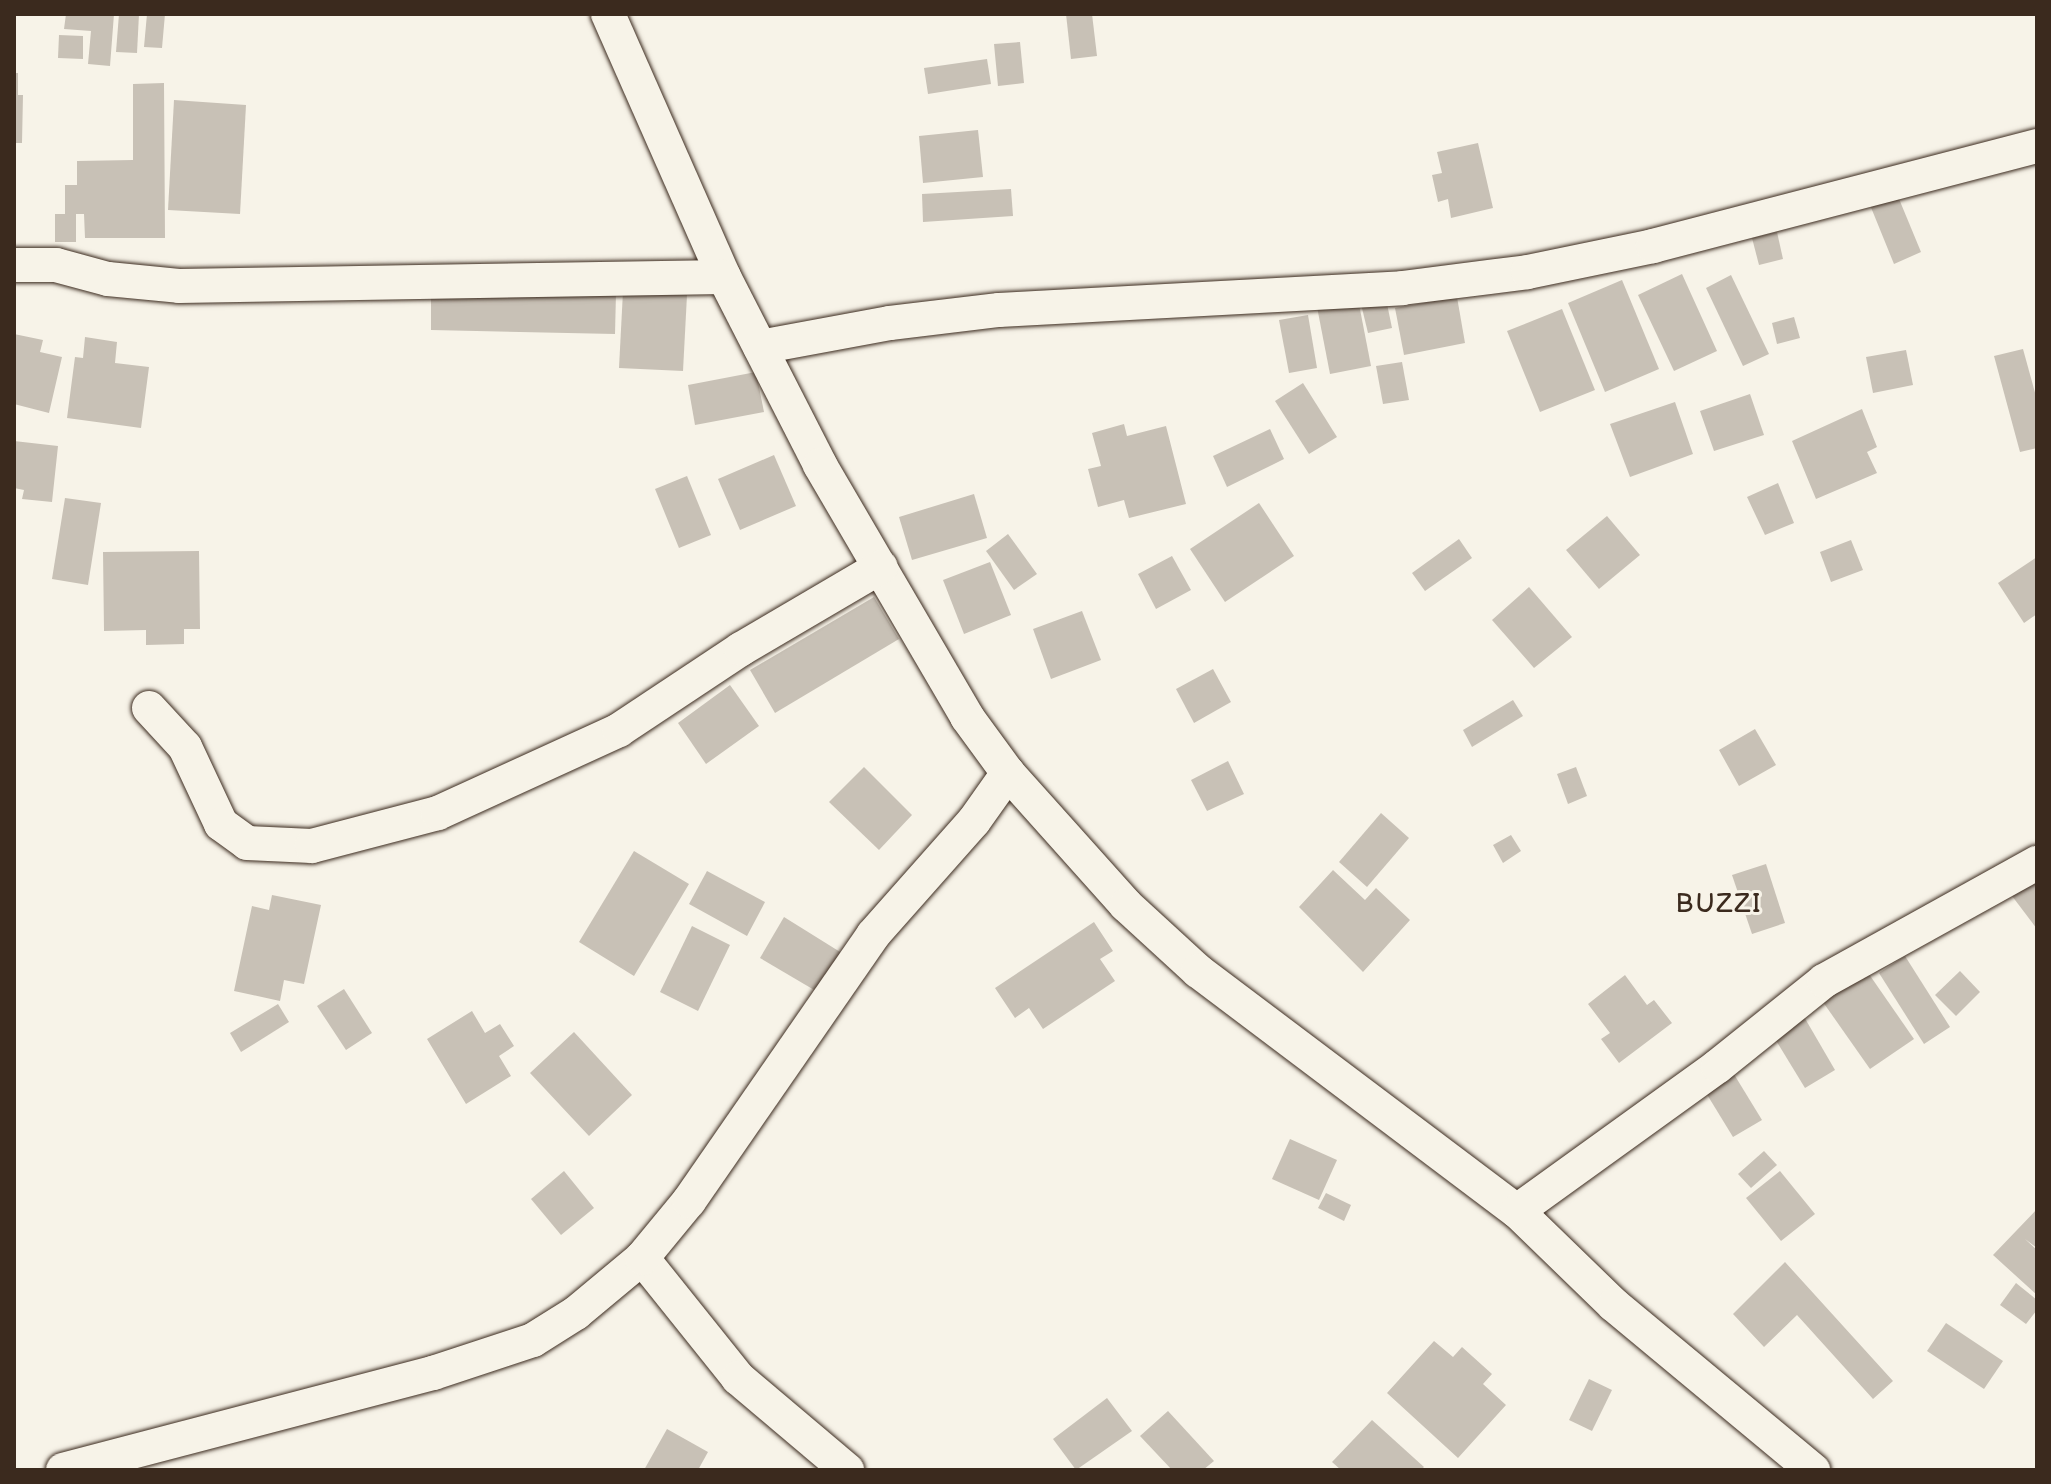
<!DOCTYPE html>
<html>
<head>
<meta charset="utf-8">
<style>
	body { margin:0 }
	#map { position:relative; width:2051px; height:1484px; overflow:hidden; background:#f7f3e8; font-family:"Balsamiq Sans",sans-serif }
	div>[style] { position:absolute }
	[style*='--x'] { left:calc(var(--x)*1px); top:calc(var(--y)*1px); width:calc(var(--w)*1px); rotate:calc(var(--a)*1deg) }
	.building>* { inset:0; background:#c8c1b6 }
	.roads { filter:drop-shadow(0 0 2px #3b2a1e) drop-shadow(0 0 2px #3b2a1e) }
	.minor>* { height:34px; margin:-17px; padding:0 17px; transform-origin:17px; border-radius:17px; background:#f7f3e8 }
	span { translate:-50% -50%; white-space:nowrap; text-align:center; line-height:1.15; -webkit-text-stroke:6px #f7f3e8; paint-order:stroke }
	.quarter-label { font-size:26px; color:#3b2a1e; letter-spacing:2px }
	.frame { position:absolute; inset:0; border:16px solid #3b2a1e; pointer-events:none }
</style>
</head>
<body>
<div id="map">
	<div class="building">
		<div style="clip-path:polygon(66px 14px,114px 14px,110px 66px,88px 64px,91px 31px,64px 29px)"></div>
		<div style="clip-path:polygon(119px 14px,139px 14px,137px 53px,116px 52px)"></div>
		<div style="clip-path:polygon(147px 14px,165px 14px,162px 48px,144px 47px)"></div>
		<div style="clip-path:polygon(1066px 14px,1092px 14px,1097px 56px,1071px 59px)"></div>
		<div style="clip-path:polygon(59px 35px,83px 36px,83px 59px,58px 58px)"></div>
		<div style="clip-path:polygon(1020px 42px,1024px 83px,998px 86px,994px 44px)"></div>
		<div style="clip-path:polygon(987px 59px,991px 84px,928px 94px,924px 68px)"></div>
		<div style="clip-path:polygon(14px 73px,18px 73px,18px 95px,23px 95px,22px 143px,14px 143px)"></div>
		<div style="clip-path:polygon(164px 83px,165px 238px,85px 238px,84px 214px,76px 214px,76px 242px,55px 242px,55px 214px,65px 214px,65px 185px,77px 185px,77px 161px,133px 160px,133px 84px)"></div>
		<div style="clip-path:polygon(174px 100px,246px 105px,240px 214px,168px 210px)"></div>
		<div style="clip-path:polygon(978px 130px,983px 177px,923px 183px,919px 136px)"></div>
		<div style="clip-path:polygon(1478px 143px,1493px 208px,1451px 218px,1448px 199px,1438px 202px,1432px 175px,1442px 173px,1437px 152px)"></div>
		<div style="clip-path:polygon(1011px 189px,1013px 216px,923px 222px,922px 194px)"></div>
		<div style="clip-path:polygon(1897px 194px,1921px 252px,1894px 264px,1870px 205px)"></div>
		<div style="clip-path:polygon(1777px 232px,1783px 259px,1759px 265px,1752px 238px)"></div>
		<div style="clip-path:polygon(1682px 274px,1717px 351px,1674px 371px,1638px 295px)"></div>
		<div style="clip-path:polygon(1731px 275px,1769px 354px,1743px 366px,1706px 288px)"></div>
		<div style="clip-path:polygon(1622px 280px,1659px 369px,1605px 392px,1568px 303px)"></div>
		<div style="clip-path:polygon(431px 289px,616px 293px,615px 334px,431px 330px)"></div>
		<div style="clip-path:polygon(623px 291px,687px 295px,683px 371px,619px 368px)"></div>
		<div style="clip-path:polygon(1457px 297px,1465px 343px,1404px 355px,1395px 308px)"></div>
		<div style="clip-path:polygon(1358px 299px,1371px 366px,1330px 374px,1317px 307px)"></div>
		<div style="clip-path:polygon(1386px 299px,1392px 328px,1368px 333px,1361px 304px)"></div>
		<div style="clip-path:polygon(1562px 309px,1595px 390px,1540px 412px,1507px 331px)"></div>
		<div style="clip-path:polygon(1308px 315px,1317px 368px,1289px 373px,1279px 320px)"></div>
		<div style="clip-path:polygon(1794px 317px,1800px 338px,1777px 344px,1772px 323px)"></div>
		<div style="clip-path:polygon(14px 334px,43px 340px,40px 352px,62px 357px,49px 413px,14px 404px)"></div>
		<div style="clip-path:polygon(85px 337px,117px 342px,115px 363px,149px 367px,141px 428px,67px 418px,75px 357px,83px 358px)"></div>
		<div style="clip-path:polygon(2023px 349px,2037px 400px,2037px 448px,2020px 452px,1994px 356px)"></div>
		<div style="clip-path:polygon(1906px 350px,1913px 385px,1873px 393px,1866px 357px)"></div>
		<div style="clip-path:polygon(1402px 362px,1409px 400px,1383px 404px,1376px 366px)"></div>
		<div style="clip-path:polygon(756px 372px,764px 412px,695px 425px,688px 385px)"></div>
		<div style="clip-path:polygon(1303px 383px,1337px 437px,1309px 454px,1275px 401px)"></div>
		<div style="clip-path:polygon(1750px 394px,1764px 435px,1714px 451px,1700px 411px)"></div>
		<div style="clip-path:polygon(1675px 402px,1693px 454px,1630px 477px,1610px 424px)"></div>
		<div style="clip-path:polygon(1862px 409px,1877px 447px,1867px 452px,1877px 473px,1816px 499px,1792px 441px)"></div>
		<div style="clip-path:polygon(1124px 424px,1127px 436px,1166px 426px,1186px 504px,1129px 518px,1124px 500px,1098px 507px,1088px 469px,1101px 466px,1092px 433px)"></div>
		<div style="clip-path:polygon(1270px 429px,1284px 459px,1227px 487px,1213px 456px)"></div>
		<div style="clip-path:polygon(14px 441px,58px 446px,52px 502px,22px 499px,24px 490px,14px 488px)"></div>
		<div style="clip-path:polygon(774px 455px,796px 506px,740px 530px,718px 479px)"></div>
		<div style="clip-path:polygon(687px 476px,711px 535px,679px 548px,655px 489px)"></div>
		<div style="clip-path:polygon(1778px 483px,1794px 523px,1765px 535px,1747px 497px)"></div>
		<div style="clip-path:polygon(974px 494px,987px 538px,912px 560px,899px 517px)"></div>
		<div style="clip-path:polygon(65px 498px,101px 503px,88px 585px,52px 579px)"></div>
		<div style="clip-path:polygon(1259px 503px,1294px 556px,1225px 602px,1190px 549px)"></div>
		<div style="clip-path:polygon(1607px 516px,1640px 555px,1599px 589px,1566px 550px)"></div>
		<div style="clip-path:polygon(1008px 534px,1037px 574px,1014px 590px,986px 551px)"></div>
		<div style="clip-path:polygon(1459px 539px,1472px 558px,1425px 591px,1412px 573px)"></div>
		<div style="clip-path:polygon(1851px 540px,1863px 570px,1831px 582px,1820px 552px)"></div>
		<div style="clip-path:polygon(199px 551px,200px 629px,184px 629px,184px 644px,146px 645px,146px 630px,104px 631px,103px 552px)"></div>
		<div style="clip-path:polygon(1172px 556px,1191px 590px,1156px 609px,1138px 574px)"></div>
		<div style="clip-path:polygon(2037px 557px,2037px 614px,2024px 623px,1998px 583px)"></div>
		<div style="clip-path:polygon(990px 562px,1011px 615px,964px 634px,943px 580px)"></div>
		<div style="clip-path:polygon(1529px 587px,1572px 637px,1534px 668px,1492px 620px)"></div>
		<div style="clip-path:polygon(874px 597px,899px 639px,775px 713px,750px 670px)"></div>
		<div style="clip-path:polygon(1082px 611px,1101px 660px,1051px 679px,1033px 629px)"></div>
		<div style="clip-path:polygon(1213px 669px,1231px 702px,1194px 723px,1176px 689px)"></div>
		<div style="clip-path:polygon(730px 685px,759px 726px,706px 764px,678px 723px)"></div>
		<div style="clip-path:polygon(1513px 700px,1523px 716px,1472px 747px,1463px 730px)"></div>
		<div style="clip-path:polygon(1755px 729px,1776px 765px,1739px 786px,1719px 750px)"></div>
		<div style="clip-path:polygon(1228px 761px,1244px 794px,1207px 811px,1191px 780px)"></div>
		<div style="clip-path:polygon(864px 767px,912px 815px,879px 850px,829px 802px)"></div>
		<div style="clip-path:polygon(1576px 767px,1587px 796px,1568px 804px,1557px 774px)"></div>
		<div style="clip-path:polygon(1381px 813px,1409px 838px,1367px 887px,1339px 862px)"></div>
		<div style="clip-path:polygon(1511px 835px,1521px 851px,1503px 863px,1493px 845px)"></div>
		<div style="clip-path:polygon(634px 851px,689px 884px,634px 976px,579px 942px)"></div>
		<div style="clip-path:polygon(1766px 864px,1785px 923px,1752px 934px,1732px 875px)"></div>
		<div style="clip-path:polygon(1333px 870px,1365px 900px,1376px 888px,1410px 920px,1363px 972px,1299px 907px)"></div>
		<div style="clip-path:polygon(707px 871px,765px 902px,747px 936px,689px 904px)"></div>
		<div style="clip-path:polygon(2037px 871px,2037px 929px,2009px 892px)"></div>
		<div style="clip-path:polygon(272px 895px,321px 905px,304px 984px,284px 980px,280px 1001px,234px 991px,252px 906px,269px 910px)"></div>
		<div style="clip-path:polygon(784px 917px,845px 955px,821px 994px,760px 958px)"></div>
		<div style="clip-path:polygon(1094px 922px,1113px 951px,1100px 959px,1115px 981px,1043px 1029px,1029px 1008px,1015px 1018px,995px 988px)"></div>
		<div style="clip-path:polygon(692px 926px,730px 945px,698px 1011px,660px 992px)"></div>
		<div style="clip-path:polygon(1905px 956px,1950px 1027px,1924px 1044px,1879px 973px)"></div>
		<div style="clip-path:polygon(1862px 964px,1914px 1039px,1870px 1069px,1818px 995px)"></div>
		<div style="clip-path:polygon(1960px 971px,1980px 992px,1956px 1016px,1935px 995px)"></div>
		<div style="clip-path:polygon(1625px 975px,1647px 1005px,1654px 1000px,1672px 1023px,1619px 1063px,1601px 1039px,1610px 1033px,1588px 1004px)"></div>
		<div style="clip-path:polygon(344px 989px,372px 1033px,346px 1050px,317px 1006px)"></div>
		<div style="clip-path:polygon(278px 1004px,289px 1022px,241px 1052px,230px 1033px)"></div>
		<div style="clip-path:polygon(472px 1011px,485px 1033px,500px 1024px,514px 1046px,499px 1056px,511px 1076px,466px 1104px,427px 1039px)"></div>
		<div style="clip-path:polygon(1803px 1015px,1835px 1070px,1805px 1088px,1772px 1034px)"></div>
		<div style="clip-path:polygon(574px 1032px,632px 1095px,589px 1136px,530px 1073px)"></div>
		<div style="clip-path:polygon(1732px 1071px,1762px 1120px,1733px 1137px,1703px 1088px)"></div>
		<div style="clip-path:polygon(1290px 1139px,1337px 1160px,1319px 1200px,1272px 1179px)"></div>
		<div style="clip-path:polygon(1764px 1151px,1777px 1165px,1751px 1188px,1738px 1174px)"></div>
		<div style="clip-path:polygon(564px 1171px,594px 1208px,561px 1235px,531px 1199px)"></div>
		<div style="clip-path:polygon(1780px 1171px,1815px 1214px,1781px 1241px,1746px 1198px)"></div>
		<div style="clip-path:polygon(1326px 1193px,1351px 1205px,1344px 1221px,1318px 1208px)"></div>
		<div style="clip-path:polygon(2037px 1209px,2037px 1248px,2025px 1239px,2037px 1250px,2037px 1295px,1993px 1255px)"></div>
		<div style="clip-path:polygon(1785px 1262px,1893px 1381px,1873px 1399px,1797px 1315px,1764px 1347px,1733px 1314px)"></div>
		<div style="clip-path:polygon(2016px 1283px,2037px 1300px,2037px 1310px,2026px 1324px,2000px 1305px)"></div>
		<div style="clip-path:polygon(1946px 1323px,2003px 1361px,1984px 1389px,1927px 1351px)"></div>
		<div style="clip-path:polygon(1434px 1341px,1453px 1357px,1462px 1347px,1492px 1374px,1483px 1384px,1506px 1405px,1458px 1458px,1387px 1393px)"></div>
		<div style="clip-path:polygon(1589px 1379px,1612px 1390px,1592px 1431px,1569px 1420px)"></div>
		<div style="clip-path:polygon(1107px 1398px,1132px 1431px,1076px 1470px,1053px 1439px)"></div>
		<div style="clip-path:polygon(1168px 1411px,1214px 1461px,1203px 1470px,1172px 1470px,1140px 1436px)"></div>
		<div style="clip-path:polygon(1372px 1420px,1424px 1467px,1421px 1470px,1341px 1470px,1332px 1462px)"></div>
		<div style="clip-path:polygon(667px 1429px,708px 1452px,698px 1470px,644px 1470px)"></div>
	</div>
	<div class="roads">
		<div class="minor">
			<div style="--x:608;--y:14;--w:287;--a:66.2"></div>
			<div style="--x:724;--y:277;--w:211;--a:62.9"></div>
			<div style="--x:820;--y:465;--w:292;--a:59.7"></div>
			<div style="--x:967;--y:717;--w:69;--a:53.8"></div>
			<div style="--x:1008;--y:773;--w:177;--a:48.2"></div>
			<div style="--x:1126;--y:905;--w:98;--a:42.5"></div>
			<div style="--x:1198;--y:971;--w:399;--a:37"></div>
			<div style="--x:1517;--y:1211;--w:135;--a:44.1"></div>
			<div style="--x:1614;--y:1305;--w:259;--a:39.7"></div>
			<div style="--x:14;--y:265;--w:42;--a:0"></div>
			<div style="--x:56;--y:265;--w:54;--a:15.1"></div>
			<div style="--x:108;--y:279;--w:71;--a:5.6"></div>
			<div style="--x:179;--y:286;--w:545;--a:-0.95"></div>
			<div style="--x:760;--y:347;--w:132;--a:-10.5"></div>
			<div style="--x:890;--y:323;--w:110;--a:-6.8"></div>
			<div style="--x:999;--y:310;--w:404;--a:-3.1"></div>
			<div style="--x:1402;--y:288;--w:127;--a:-7.2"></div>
			<div style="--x:1528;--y:272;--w:128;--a:-11.7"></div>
			<div style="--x:1653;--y:246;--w:397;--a:-14.6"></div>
			<div style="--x:149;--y:708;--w:53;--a:47.3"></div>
			<div style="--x:185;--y:747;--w:85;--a:64.9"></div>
			<div style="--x:221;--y:824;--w:32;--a:36"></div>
			<div style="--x:247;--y:843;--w:65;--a:2.6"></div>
			<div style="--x:312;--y:846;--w:130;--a:-14.7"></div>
			<div style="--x:438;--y:813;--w:199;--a:-24.6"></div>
			<div style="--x:619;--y:730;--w:146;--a:-33.6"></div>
			<div style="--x:741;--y:649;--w:162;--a:-30.4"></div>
			<div style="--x:1517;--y:1211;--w:248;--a:-35.8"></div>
			<div style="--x:1718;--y:1066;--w:136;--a:-38.7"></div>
			<div style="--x:1824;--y:981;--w:244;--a:-29"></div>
			<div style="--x:642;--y:1258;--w:154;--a:51.3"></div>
			<div style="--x:738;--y:1378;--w:143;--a:40.2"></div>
			<div style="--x:63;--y:1470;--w:383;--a:-14.7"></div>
			<div style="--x:433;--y:1373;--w:105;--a:-18.3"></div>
			<div style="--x:533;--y:1340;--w:51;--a:-32.1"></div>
			<div style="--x:576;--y:1313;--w:86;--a:-39.8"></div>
			<div style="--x:642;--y:1258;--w:74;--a:-50.5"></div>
			<div style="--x:689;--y:1201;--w:323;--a:-55.3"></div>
			<div style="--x:873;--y:935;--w:152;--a:-48.5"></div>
			<div style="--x:974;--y:821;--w:59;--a:-54.7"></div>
		</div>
	</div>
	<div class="quarter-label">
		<span style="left:1719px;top:905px">BUZZI</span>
	</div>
	<div class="frame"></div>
</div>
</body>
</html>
